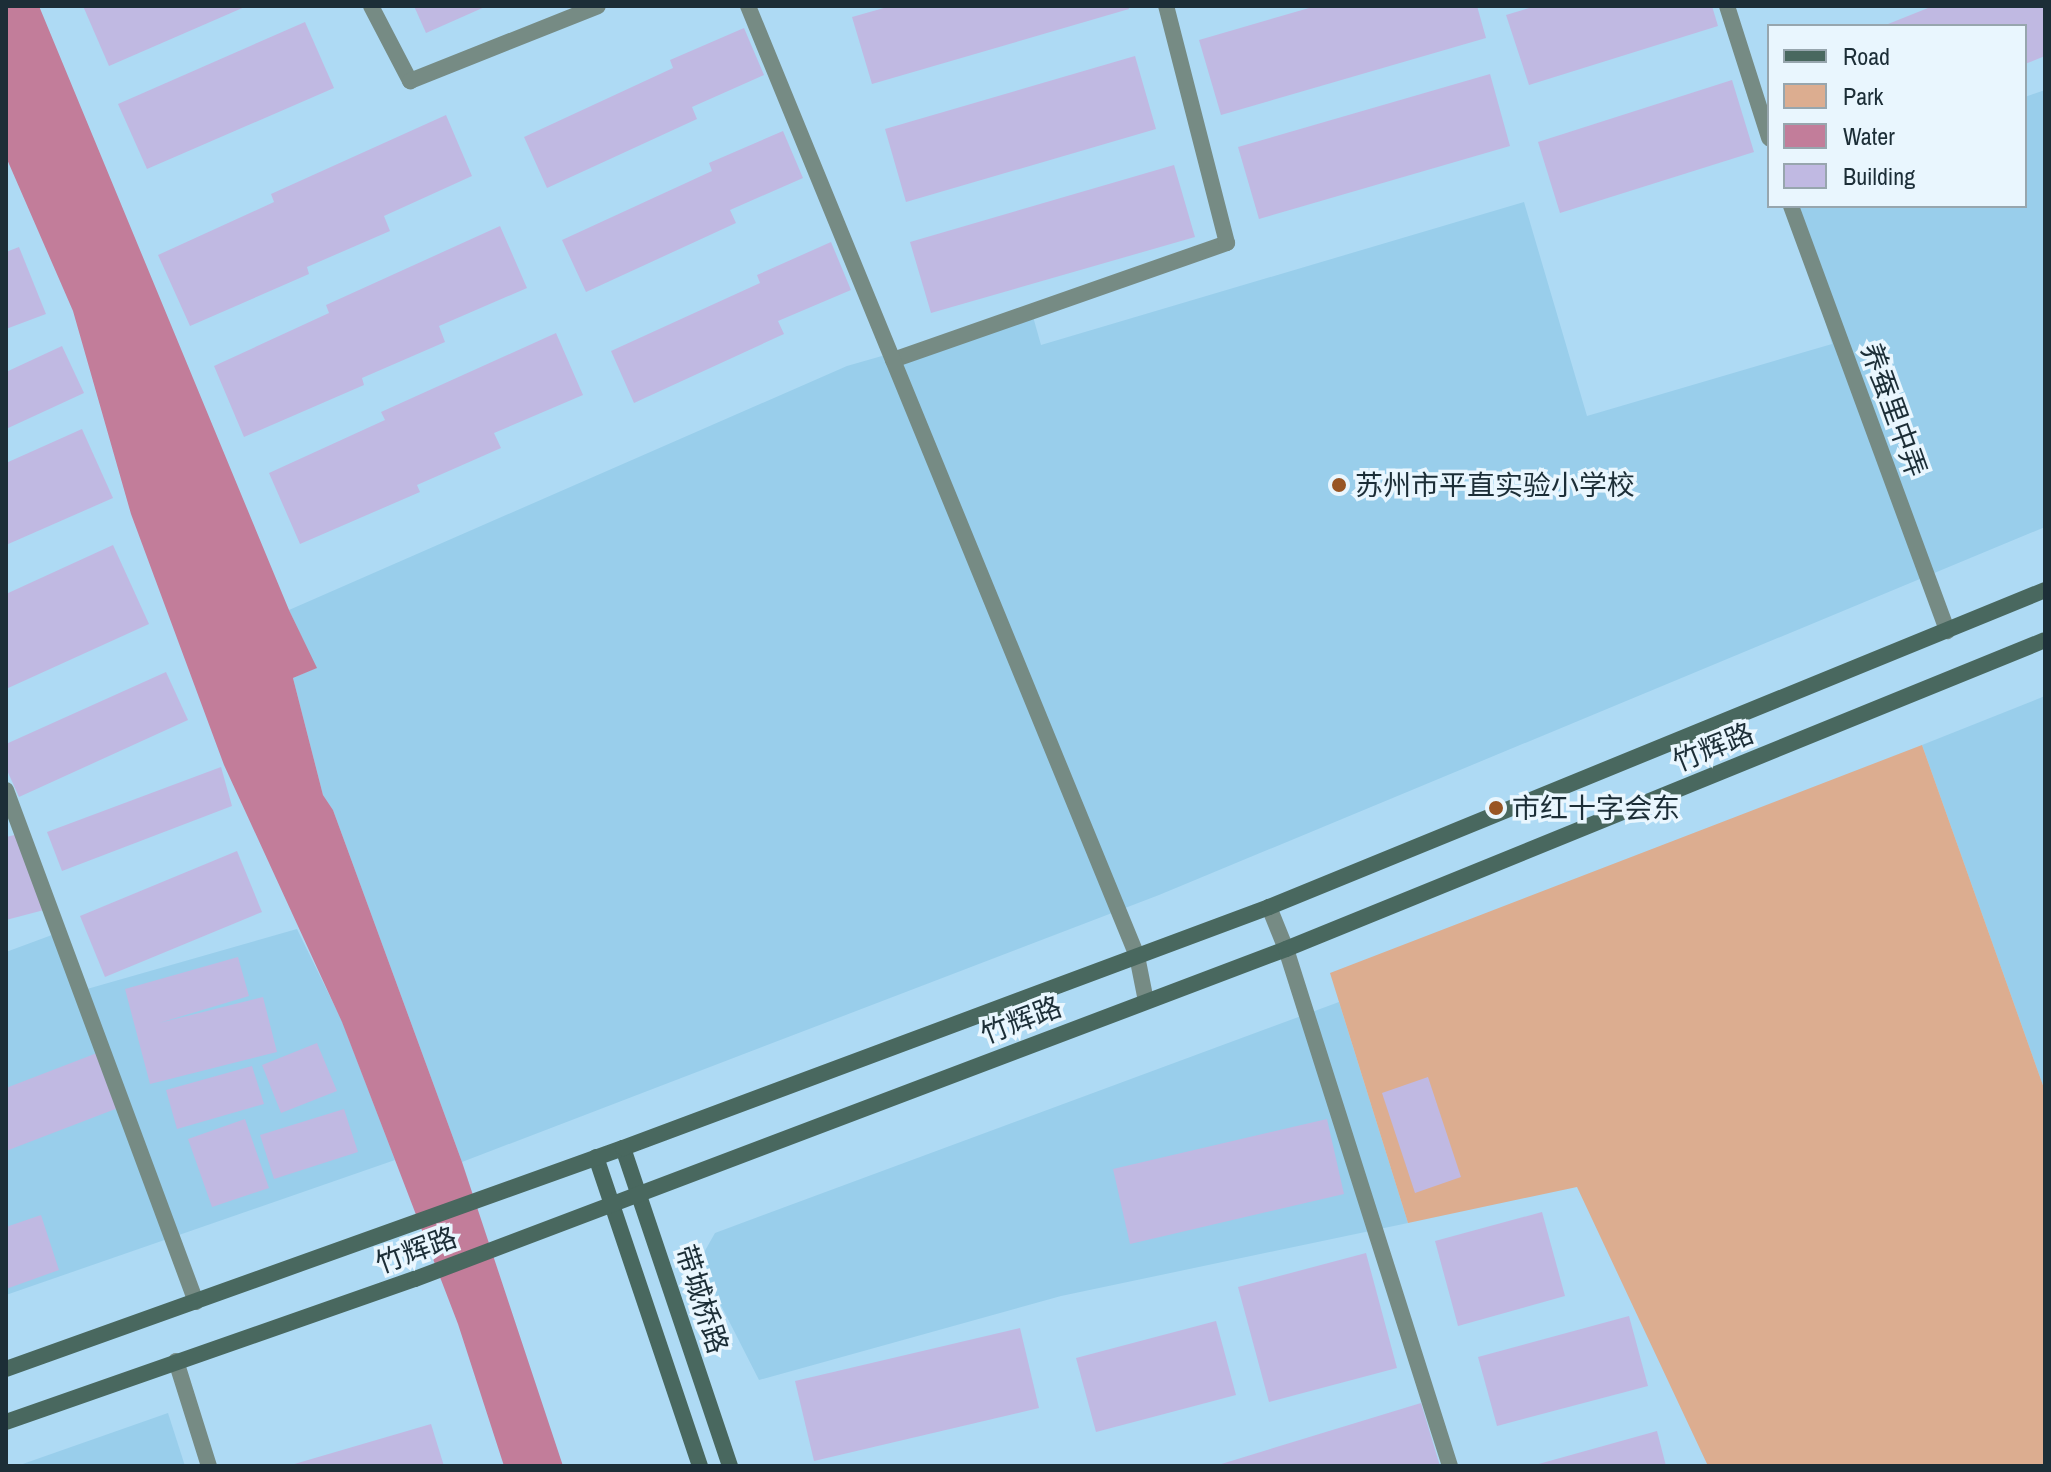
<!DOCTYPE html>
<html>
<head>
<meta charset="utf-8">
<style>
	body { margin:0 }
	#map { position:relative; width:2051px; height:1472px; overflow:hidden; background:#aedaf4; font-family:"Archivo Narrow","Noto Sans SC",sans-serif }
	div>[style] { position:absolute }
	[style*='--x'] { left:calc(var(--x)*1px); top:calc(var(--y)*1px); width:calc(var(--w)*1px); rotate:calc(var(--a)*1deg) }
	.built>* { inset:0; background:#99ceeb }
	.green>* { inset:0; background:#dcad90 }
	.water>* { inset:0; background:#c27d9a }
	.building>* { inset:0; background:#c0b9e2 }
	.lane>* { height:16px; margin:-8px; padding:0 8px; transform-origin:8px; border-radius:8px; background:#768b84 }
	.street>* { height:16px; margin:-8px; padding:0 8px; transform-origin:8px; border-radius:8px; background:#768b84 }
	.secondary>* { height:16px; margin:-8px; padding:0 8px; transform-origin:8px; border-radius:8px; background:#49685f }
	.dots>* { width:22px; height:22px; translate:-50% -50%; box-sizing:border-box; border:4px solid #e9f6fe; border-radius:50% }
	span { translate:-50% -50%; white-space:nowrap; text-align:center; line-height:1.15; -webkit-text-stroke:7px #e9f6fe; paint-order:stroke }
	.street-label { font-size:28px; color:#1c2e37 }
	.poi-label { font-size:28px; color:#1c2e37 }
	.left { translate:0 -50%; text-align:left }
	.frame { position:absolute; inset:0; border:8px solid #1c2e37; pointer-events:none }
	.legend { position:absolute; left:1767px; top:24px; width:260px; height:184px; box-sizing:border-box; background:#e9f6fe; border:2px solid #97a6ae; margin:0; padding:10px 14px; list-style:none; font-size:24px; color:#1c2e37 }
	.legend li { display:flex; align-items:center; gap:16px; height:40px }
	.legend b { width:40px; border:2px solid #97a6ae }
</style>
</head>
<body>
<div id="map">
	<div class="built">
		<div style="clip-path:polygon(2045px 90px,2045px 527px,1159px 895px,462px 1162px,333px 810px,323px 795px,293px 678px,316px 668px,289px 610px,847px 366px,1032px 313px,1041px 345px,1524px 202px,1587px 416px,1832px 344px,1791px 206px,2025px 206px,2025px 97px)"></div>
		<div style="clip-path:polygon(2045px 696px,2045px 1091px,1922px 745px)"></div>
		<div style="clip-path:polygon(297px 929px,342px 1021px,395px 1160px,6px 1295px,6px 952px,60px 932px,87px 989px)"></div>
		<div style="clip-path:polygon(1339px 1002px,1408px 1223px,1061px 1296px,759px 1380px,705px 1274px,702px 1256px,715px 1233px)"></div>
		<div style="clip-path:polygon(168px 1413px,185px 1466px,17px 1466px)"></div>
	</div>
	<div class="green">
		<div style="clip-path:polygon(1922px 745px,2045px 1091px,2045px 1466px,1708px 1466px,1577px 1187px,1408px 1223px,1330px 973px)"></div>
	</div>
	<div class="water">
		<div style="clip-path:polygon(6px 6px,39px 6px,289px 610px,317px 668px,293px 678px,323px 795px,333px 810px,462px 1162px,563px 1466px,504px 1466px,458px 1324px,342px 1022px,224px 765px,131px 514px,73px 311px,6px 157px)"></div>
	</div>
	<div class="building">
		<div style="clip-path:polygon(83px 6px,247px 6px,109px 66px)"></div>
		<div style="clip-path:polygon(414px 6px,487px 6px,426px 33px)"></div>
		<div style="clip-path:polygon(891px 6px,1128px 6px,1129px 9px,872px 84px,852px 17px)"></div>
		<div style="clip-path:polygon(1316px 6px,1477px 6px,1486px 38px,1221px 115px,1199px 40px)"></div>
		<div style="clip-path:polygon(1536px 6px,1712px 6px,1718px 26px,1529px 85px,1506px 15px)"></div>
		<div style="clip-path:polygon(1933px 6px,2045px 6px,2045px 56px,2025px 64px,2025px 26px,1883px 26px)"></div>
		<div style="clip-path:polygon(305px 22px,334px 88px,147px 169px,118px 104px)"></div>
		<div style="clip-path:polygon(744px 28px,764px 75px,692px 107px,697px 119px,547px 188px,524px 137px,673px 68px,670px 60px)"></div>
		<div style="clip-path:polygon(1135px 56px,1156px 129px,906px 202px,885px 129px)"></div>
		<div style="clip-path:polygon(1490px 74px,1510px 146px,1259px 219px,1238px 147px)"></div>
		<div style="clip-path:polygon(1732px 80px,1754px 152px,1560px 213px,1538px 142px)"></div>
		<div style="clip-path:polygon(446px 115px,472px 176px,384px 216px,390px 231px,307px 267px,309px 274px,190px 326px,158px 255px,274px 202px,271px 194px)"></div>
		<div style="clip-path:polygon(783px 131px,803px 178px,730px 210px,736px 223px,586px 292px,562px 240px,712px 171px,709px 163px)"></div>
		<div style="clip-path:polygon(1174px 165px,1195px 237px,931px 313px,910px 242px)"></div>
		<div style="clip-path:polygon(500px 226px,527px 288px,439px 326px,445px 342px,362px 378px,364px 385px,244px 437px,214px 366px,329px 313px,326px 305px)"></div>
		<div style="clip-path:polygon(831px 242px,851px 290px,778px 321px,784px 334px,634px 403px,611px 351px,760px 283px,757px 275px)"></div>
		<div style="clip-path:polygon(19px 247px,46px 314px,6px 329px,6px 252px)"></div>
		<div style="clip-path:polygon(556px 333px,583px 395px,494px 433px,501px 448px,417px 485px,420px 492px,300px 544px,269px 473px,385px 420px,381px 412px)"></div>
		<div style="clip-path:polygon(62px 346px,84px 393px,6px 429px,6px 372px)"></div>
		<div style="clip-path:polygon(82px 429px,113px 498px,6px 545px,6px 463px)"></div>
		<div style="clip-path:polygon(113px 545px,149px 624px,6px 689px,6px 594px)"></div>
		<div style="clip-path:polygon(166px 672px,188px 720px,19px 797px,6px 768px,6px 744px)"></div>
		<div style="clip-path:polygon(221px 767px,232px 806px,62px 871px,47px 832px)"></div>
		<div style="clip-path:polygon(23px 833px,44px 910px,6px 920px,6px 837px)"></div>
		<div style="clip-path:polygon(237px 851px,262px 912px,105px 977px,80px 916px)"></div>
		<div style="clip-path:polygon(238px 957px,249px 996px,159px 1023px,263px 997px,277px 1052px,150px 1084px,125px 989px)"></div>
		<div style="clip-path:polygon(317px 1043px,337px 1091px,281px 1113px,262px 1065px)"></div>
		<div style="clip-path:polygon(97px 1053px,118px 1108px,6px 1151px,6px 1088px)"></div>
		<div style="clip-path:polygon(252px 1066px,264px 1104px,177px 1129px,166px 1090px)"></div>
		<div style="clip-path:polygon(1428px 1077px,1461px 1177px,1415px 1193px,1382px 1093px)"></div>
		<div style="clip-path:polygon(344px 1109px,358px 1152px,274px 1179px,260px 1135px)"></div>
		<div style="clip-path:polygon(245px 1119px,269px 1188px,212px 1207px,188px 1139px)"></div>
		<div style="clip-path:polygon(1327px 1119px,1344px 1194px,1130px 1244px,1113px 1169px)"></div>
		<div style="clip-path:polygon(1542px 1212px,1565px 1296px,1458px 1326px,1435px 1241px)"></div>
		<div style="clip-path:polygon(41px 1215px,59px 1270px,6px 1289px,6px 1227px)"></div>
		<div style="clip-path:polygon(1366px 1253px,1397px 1368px,1269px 1402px,1238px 1287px)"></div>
		<div style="clip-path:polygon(1629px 1316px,1648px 1386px,1497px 1426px,1478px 1357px)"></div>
		<div style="clip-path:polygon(1216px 1321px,1236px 1395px,1096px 1432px,1076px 1358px)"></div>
		<div style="clip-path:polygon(1020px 1328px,1039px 1408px,814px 1461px,795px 1381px)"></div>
		<div style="clip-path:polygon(1421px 1403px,1440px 1466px,1218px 1466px,1218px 1465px)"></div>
		<div style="clip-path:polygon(431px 1424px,444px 1466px,291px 1466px,291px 1465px)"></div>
		<div style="clip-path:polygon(1657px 1431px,1666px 1466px,1535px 1466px,1535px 1465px)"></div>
	</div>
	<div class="lane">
		<div style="--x:893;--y:360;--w:354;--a:-19.3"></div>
		<div style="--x:1227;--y:243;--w:245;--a:-104.4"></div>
	</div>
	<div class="street">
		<div style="--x:371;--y:6;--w:85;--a:62.5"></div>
		<div style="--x:410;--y:81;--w:202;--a:-21.7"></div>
		<div style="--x:748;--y:6;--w:1027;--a:67.73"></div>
		<div style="--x:1137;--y:956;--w:46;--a:78.7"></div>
		<div style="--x:1727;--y:6;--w:139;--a:72.3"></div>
		<div style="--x:1791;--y:206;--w:453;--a:69.8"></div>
		<div style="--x:6;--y:790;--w:546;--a:69.64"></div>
		<div style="--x:1269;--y:907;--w:45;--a:68"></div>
		<div style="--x:1286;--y:949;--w:542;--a:72.4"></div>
		<div style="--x:176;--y:1361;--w:110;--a:72.6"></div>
	</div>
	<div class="secondary">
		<div style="--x:623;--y:1148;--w:336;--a:71.4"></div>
		<div style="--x:596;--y:1157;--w:326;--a:71.4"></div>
		<div style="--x:6;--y:1369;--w:655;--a:-19.71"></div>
		<div style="--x:623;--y:1148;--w:689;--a:-20.46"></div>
		<div style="--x:1269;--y:907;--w:838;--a:-22.22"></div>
		<div style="--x:6;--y:1422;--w:433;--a:-19.3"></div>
		<div style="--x:415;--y:1279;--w:931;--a:-20.75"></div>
		<div style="--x:1286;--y:949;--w:819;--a:-22.15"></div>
	</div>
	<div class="dots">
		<div style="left:1339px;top:485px;background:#985524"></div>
		<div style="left:1496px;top:808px;background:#985524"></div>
	</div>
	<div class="street-label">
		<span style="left:1894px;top:410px;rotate:70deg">养蚕里中弄</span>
		<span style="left:1713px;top:747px;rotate:-22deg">竹辉路</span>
		<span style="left:1021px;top:1020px;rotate:-21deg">竹辉路</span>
		<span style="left:416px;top:1250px;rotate:-20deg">竹辉路</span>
		<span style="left:702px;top:1299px;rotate:72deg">带城桥路</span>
	</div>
	<div class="poi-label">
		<span class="left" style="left:1355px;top:485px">苏州市平直实验小学校</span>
		<span class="left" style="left:1512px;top:808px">市红十字会东</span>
	</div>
	<div class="frame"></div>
	<ul class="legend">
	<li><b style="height:10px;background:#49685f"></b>Road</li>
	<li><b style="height:22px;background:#dcad90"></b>Park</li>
	<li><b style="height:22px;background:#c27d9a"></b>Water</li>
	<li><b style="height:22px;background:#c0b9e2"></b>Building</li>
	</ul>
</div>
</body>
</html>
